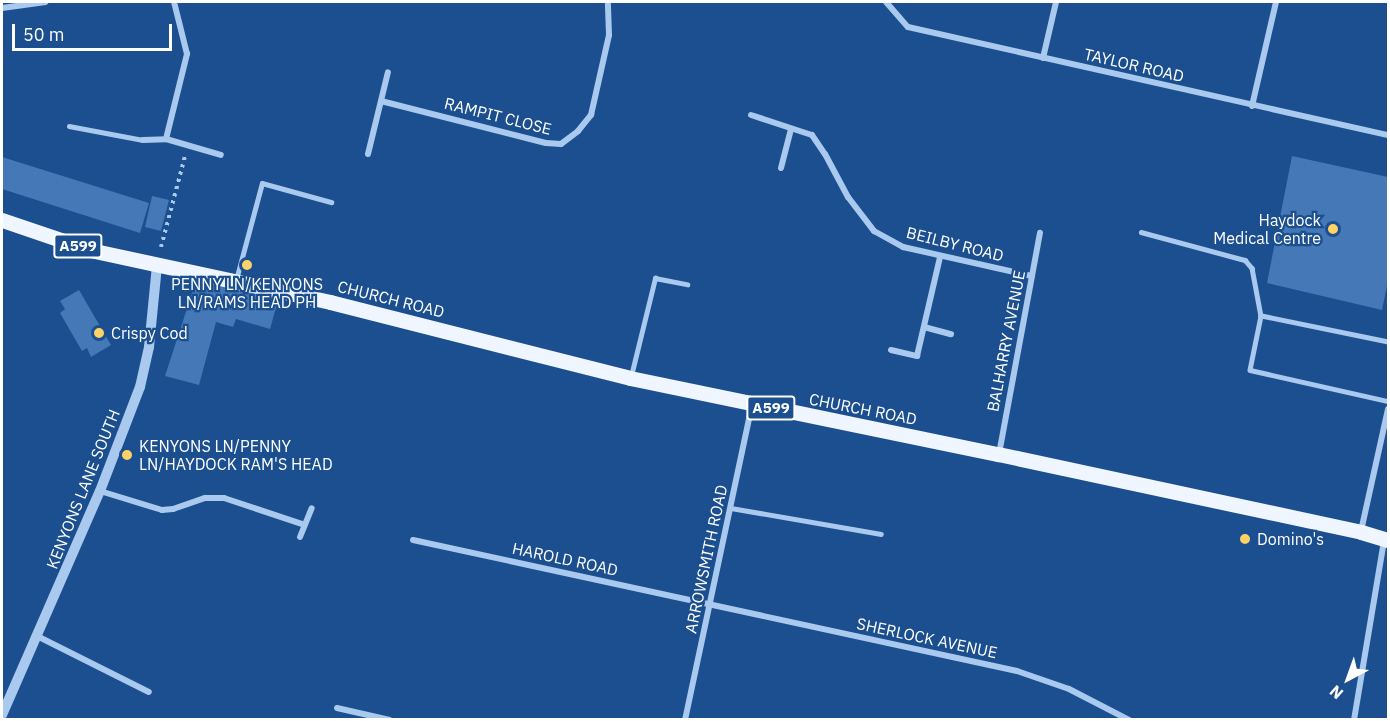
<!DOCTYPE html>
<html>
<head>
<meta charset="utf-8">
<style>
	body { margin:0 }
	#map { position:relative; width:1390px; height:721px; overflow:hidden; background:#1b4f8f; font-family:"IBM Plex Sans",sans-serif }
	div>[style] { position:absolute }
	[style*='--x'] { left:calc(var(--x)*1px); top:calc(var(--y)*1px); width:calc(var(--w)*1px); rotate:calc(var(--a)*1deg) }
	.building>* { inset:0; background:#4478b7 }
	.path>* { height:4px; margin-top:-2px; transform-origin:0; background:repeating-linear-gradient(90deg,#a9c9ee 0 3px,transparent 0 7.5px) }
	.service>* { height:4.5px; margin:-2.25px; padding:0 2.25px; transform-origin:2.25px; border-radius:2.25px; background:#a9c9ee }
	.minor>* { height:6px; margin:-3px; padding:0 3px; transform-origin:3px; border-radius:3px; background:#a9c9ee }
	.tertiary>* { height:10px; margin:-5px; padding:0 5px; transform-origin:5px; border-radius:5px; background:#a9c9ee }
	.primary>* { height:15px; margin:-7.5px; padding:0 7.5px; transform-origin:7.5px; border-radius:7.5px; background:#f0f6ff }
	.dots>* { width:16px; height:16px; translate:-50% -50%; box-sizing:border-box; border:3px solid #1b4f8f; border-radius:50% }
	span { translate:-50% -50%; white-space:nowrap; text-align:center; line-height:1.15; -webkit-text-stroke:4.5px #1b4f8f; paint-order:stroke }
	.shield-label span { padding:2px 4px; background:#1b4f8f; border:2px solid; border-radius:4px; -webkit-text-stroke-width:0 }
	.shield-label { font-size:15px; color:#fff; font-weight:700 }
	.street-label { font-size:16px; color:#fff }
	.poi-label { font-size:16px; color:#fff }
	.right { translate:-100% -50%; text-align:right }
	.left { translate:0 -50%; text-align:left }
	.frame { position:absolute; inset:0; border:3px solid #fff; pointer-events:none }
	.north { position:absolute; left:1318px; top:649px; width:60px; height:60px; -webkit-text-stroke:4px #1b4f8f; paint-order:stroke; rotate:221deg; font-size:16px; font-weight:700; line-height:24px; text-align:center; color:#fff }
	.north::after { content:''; display:block; margin:auto; width:21px; height:27px; background:#fff; clip-path:polygon(50% 0,100% 100%,50% 72%,0 100%) }
	.scale { position:absolute; left:12px; top:24px; width:160px; height:27px; box-sizing:border-box; border:3px solid #fff; border-top:0; padding-left:8px; font-size:18px; line-height:21px; white-space:nowrap; color:#fff; -webkit-text-stroke:4px #1b4f8f; paint-order:stroke }
</style>
</head>
<body>
<div id="map">
	<div class="building">
		<div style="clip-path:polygon(1292px 156px,1388px 177px,1388px 281px,1382px 310px,1267px 283px)"></div>
		<div style="clip-path:polygon(2px 157px,149px 203px,140px 233px,2px 189px)"></div>
		<div style="clip-path:polygon(152px 196px,169px 200px,161px 231px,145px 227px)"></div>
		<div style="clip-path:polygon(196px 281px,279px 297px,270px 329px,236px 319px,233px 327px,216px 322px,199px 385px,165px 376px)"></div>
		<div style="clip-path:polygon(79px 290px,111px 345px,91px 357px,87px 348px,82px 351px,60px 313px,65px 309px,60px 301px)"></div>
	</div>
	<div class="path">
		<div style="--x:161;--y:247;--w:94;--a:-75.2"></div>
	</div>
	<div class="service">
		<div style="--x:69;--y:126;--w:75;--a:10.7"></div>
		<div style="--x:1141;--y:232;--w:108;--a:15.1"></div>
		<div style="--x:1245;--y:260;--w:11;--a:49"></div>
		<div style="--x:1252;--y:268;--w:49;--a:79.4"></div>
		<div style="--x:236;--y:280;--w:100;--a:-75"></div>
		<div style="--x:262;--y:183;--w:72;--a:15.4"></div>
		<div style="--x:1388;--y:342;--w:130;--a:-168.4"></div>
		<div style="--x:1261;--y:316;--w:55;--a:101.5"></div>
		<div style="--x:1250;--y:370;--w:141;--a:12.7"></div>
		<div style="--x:631;--y:376;--w:101;--a:-76.2"></div>
		<div style="--x:655;--y:278;--w:33;--a:11"></div>
		<div style="--x:731;--y:508;--w:152;--a:9.8"></div>
	</div>
	<div class="minor">
		<div style="--x:886;--y:2;--w:33;--a:49"></div>
		<div style="--x:908;--y:27;--w:492;--a:12.7"></div>
		<div style="--x:2;--y:8;--w:44;--a:-7.8"></div>
		<div style="--x:1043;--y:58;--w:57;--a:-76.9"></div>
		<div style="--x:381;--y:101;--w:170;--a:14.3"></div>
		<div style="--x:546;--y:143;--w:15;--a:4"></div>
		<div style="--x:561;--y:144;--w:21;--a:-37"></div>
		<div style="--x:578;--y:131;--w:21;--a:-51"></div>
		<div style="--x:591;--y:115;--w:82;--a:-77.3"></div>
		<div style="--x:609;--y:35;--w:33;--a:-92"></div>
		<div style="--x:1252;--y:106;--w:107;--a:-77"></div>
		<div style="--x:751;--y:115;--w:64;--a:18.2"></div>
		<div style="--x:812;--y:135;--w:23;--a:56"></div>
		<div style="--x:825;--y:154;--w:49;--a:61.9"></div>
		<div style="--x:848;--y:197;--w:43;--a:52.6"></div>
		<div style="--x:874;--y:231;--w:33;--a:29"></div>
		<div style="--x:903;--y:247;--w:132;--a:12.7"></div>
		<div style="--x:166;--y:139;--w:88;--a:-76.1"></div>
		<div style="--x:187;--y:54;--w:54;--a:-104"></div>
		<div style="--x:143;--y:140;--w:23;--a:-2"></div>
		<div style="--x:166;--y:139;--w:57;--a:16.2"></div>
		<div style="--x:368;--y:154;--w:84;--a:-76.3"></div>
		<div style="--x:781;--y:168;--w:40;--a:-75.6"></div>
		<div style="--x:924;--y:327;--w:28;--a:15"></div>
		<div style="--x:891;--y:350;--w:27;--a:13"></div>
		<div style="--x:917;--y:356;--w:102;--a:-76.9"></div>
		<div style="--x:999;--y:454;--w:225;--a:-79.5"></div>
		<div style="--x:100;--y:491;--w:65;--a:17"></div>
		<div style="--x:162;--y:510;--w:11;--a:-5"></div>
		<div style="--x:173;--y:509;--w:34;--a:-19"></div>
		<div style="--x:205;--y:498;--w:19;--a:0"></div>
		<div style="--x:224;--y:498;--w:85;--a:18.4"></div>
		<div style="--x:1361;--y:531;--w:125;--a:-77.5"></div>
		<div style="--x:300;--y:537;--w:31;--a:-68"></div>
		<div style="--x:413;--y:540;--w:618;--a:12.24"></div>
		<div style="--x:1017;--y:671;--w:55;--a:19.1"></div>
		<div style="--x:1069;--y:689;--w:68;--a:27.3"></div>
		<div style="--x:37;--y:636;--w:125;--a:26.6"></div>
		<div style="--x:337;--y:708;--w:54;--a:12.8"></div>
		<div style="--x:685;--y:720;--w:323;--a:-78"></div>
		<div style="--x:1354;--y:720;--w:182;--a:-80.5"></div>
	</div>
	<div class="tertiary">
		<div style="--x:2;--y:715;--w:244;--a:-66.4"></div>
		<div style="--x:100;--y:491;--w:111;--a:-69"></div>
		<div style="--x:140;--y:387;--w:41;--a:-77.3"></div>
		<div style="--x:149;--y:347;--w:82;--a:-84.4"></div>
	</div>
	<div class="primary">
		<div style="--x:2;--y:220;--w:93;--a:18.8"></div>
		<div style="--x:90;--y:250;--w:246;--a:12.2"></div>
		<div style="--x:330;--y:302;--w:309;--a:14.2"></div>
		<div style="--x:630;--y:378;--w:376;--a:11.7"></div>
		<div style="--x:998;--y:454;--w:371;--a:12.1"></div>
		<div style="--x:1361;--y:532;--w:28;--a:17"></div>
	</div>
	<div class="dots">
		<div style="left:1333px;top:229px;background:#ffd166"></div>
		<div style="left:247px;top:265px;background:#ffd166"></div>
		<div style="left:99px;top:333px;background:#ffd166"></div>
		<div style="left:127px;top:455px;background:#ffd166"></div>
		<div style="left:1245px;top:539px;background:#ffd166"></div>
	</div>
	<div class="shield-label">
		<span style="left:78px;top:246px">A599</span>
		<span style="left:771px;top:408px">A599</span>
	</div>
	<div class="street-label">
		<span style="left:1134px;top:65px;rotate:13deg">TAYLOR ROAD</span>
		<span style="left:498px;top:116px;rotate:14deg">RAMPIT CLOSE</span>
		<span style="left:955px;top:244px;rotate:14deg">BEILBY ROAD</span>
		<span style="left:391px;top:299px;rotate:14deg">CHURCH ROAD</span>
		<span style="left:1006px;top:341px;rotate:-79deg">BALHARRY AVENUE</span>
		<span style="left:863px;top:409px;rotate:11deg">CHURCH ROAD</span>
		<span style="left:83px;top:489px;rotate:-68deg">KENYONS LANE SOUTH</span>
		<span style="left:565px;top:559px;rotate:12deg">HAROLD ROAD</span>
		<span style="left:706px;top:559px;rotate:-78deg">ARROWSMITH ROAD</span>
		<span style="left:927px;top:638px;rotate:12deg">SHERLOCK AVENUE</span>
	</div>
	<div class="poi-label">
		<span class="right" style="left:1321px;top:229px">Haydock<br>Medical Centre</span>
		<span style="left:247px;top:293px">PENNY LN/KENYONS<br>LN/RAMS HEAD PH</span>
		<span class="left" style="left:111px;top:333px">Crispy Cod</span>
		<span class="left" style="left:139px;top:455px">KENYONS LN/PENNY<br>LN/HAYDOCK RAM'S HEAD</span>
		<span class="left" style="left:1257px;top:539px">Domino's</span>
	</div>
	<div class="frame"></div>
	<div class="north">N</div>
	<div class="scale">50 m</div>
</div>
</body>
</html>
